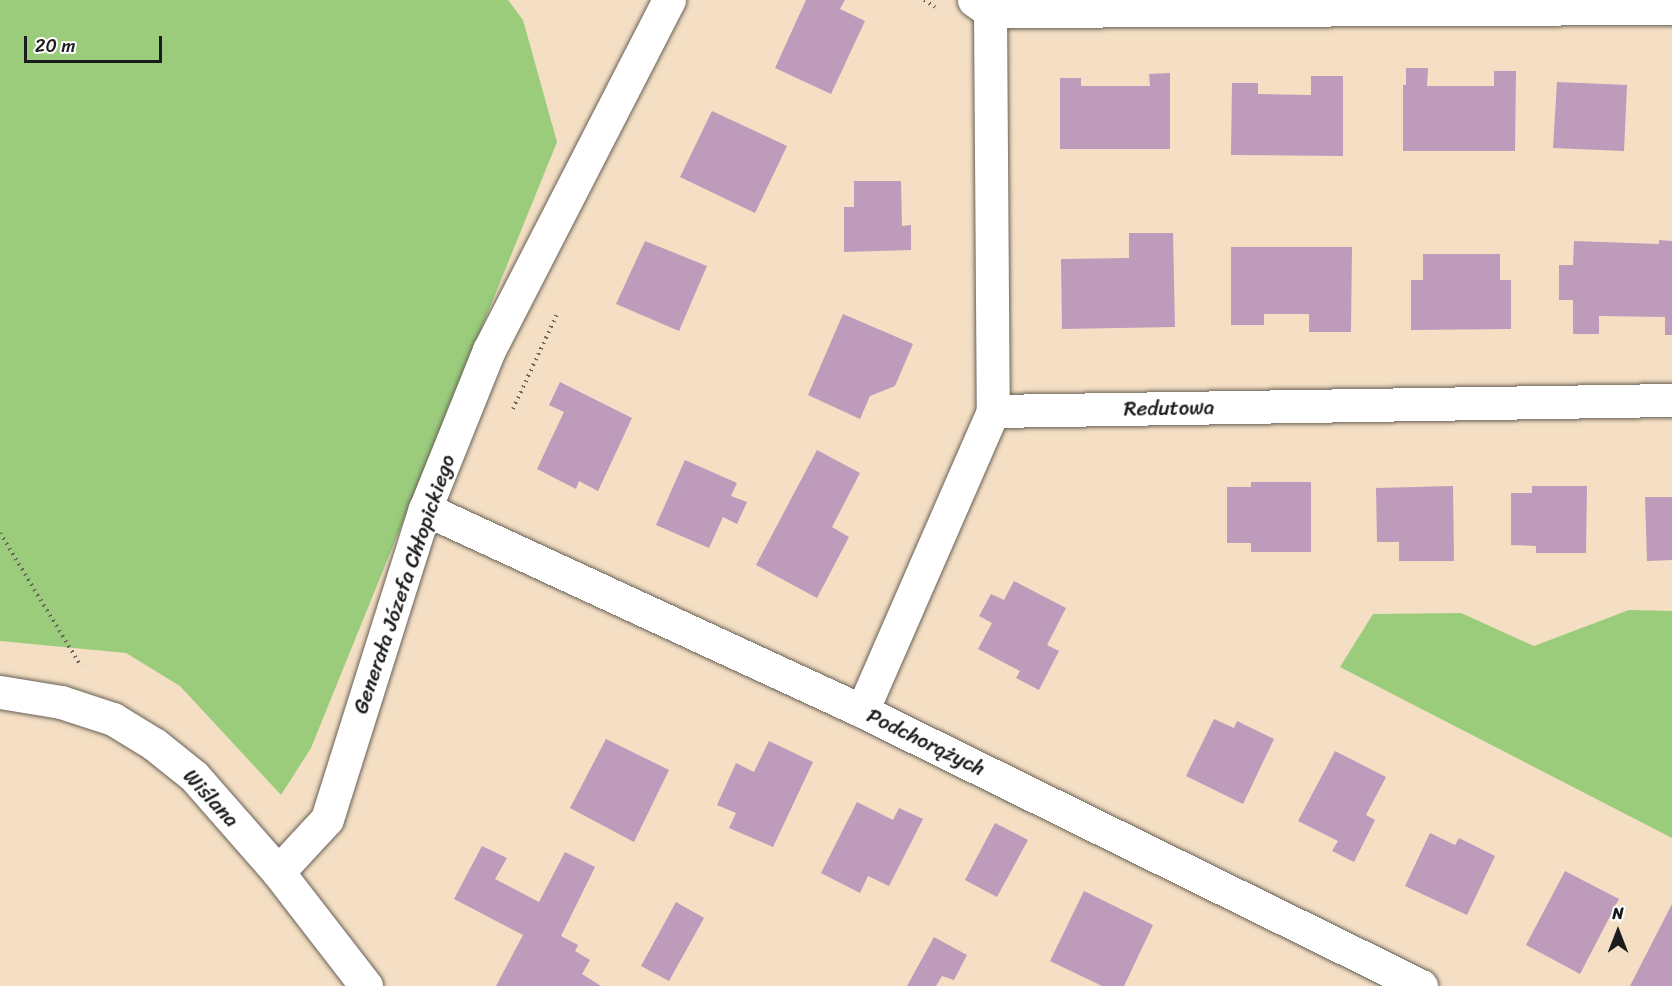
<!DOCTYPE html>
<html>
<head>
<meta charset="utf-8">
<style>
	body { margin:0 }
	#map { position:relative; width:1672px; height:986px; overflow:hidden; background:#f4dfc4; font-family:Sriracha,sans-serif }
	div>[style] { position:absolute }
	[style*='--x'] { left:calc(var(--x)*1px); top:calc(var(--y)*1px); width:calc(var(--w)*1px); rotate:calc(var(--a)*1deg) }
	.green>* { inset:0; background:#9acc7c }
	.building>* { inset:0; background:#be9abb }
	.path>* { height:4px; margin-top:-2px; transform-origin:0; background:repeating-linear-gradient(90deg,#686057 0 1.5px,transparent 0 6px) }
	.roads { filter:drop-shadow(0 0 2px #686057) drop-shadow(0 0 2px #686057) }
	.minor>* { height:33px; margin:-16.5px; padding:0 16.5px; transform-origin:16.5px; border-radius:16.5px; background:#fff }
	span { translate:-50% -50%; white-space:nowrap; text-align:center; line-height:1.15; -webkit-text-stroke:4.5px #fff; paint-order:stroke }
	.street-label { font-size:21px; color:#1c1c1c }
	.north { position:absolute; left:1588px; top:902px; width:60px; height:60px; -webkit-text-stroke:4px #fff; paint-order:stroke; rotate:0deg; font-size:16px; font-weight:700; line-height:24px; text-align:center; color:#1c1c1c }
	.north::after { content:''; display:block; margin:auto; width:21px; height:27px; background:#1c1c1c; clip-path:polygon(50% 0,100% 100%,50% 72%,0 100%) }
	.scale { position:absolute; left:24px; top:36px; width:138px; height:27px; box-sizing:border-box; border:3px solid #1c1c1c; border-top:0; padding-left:8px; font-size:18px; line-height:21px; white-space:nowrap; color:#1c1c1c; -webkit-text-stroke:4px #fff; paint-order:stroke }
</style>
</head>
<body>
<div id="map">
	<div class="green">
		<div style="clip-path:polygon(0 0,508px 0,523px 20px,557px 142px,311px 748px,281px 795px,180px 686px,126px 653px,0 641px)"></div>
		<div style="clip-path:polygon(1629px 610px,1672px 611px,1672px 838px,1340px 667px,1373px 614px,1461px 613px,1534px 646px)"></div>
	</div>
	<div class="building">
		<div style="clip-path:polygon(806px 0,845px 0,840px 9px,865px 21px,831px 94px,775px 68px)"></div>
		<div style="clip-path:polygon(1406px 68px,1428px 68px,1427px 86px,1494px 86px,1494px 71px,1516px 71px,1515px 151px,1403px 151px,1403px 85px,1406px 85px)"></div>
		<div style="clip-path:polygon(1170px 73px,1170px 149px,1060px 149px,1060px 78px,1081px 78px,1081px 86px,1150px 86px,1149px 74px)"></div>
		<div style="clip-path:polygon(1311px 76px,1343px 76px,1343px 156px,1231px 155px,1232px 83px,1258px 83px,1258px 94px,1311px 95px)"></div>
		<div style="clip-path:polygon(1557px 82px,1627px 85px,1624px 151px,1553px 148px)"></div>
		<div style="clip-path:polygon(712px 111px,787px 146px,755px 213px,680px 177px)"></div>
		<div style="clip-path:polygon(854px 181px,901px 181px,902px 226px,911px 225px,911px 250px,844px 252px,844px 207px,854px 207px)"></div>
		<div style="clip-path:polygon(1129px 233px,1173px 233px,1175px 327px,1062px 329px,1061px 259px,1129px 258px)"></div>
		<div style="clip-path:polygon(1659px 240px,1672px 241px,1672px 335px,1665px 335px,1665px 317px,1599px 316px,1599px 334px,1573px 334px,1573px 300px,1559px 300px,1559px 265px,1573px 265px,1574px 241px,1659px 244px)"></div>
		<div style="clip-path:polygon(645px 241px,707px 266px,679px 331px,616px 304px)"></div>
		<div style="clip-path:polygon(1231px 247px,1352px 247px,1351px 332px,1309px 332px,1309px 314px,1264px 314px,1264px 325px,1231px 325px)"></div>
		<div style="clip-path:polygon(1423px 254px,1500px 254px,1500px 280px,1511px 280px,1511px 329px,1411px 330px,1411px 280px,1423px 280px)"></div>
		<div style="clip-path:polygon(843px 314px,913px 344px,895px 386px,870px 396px,860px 419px,808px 395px)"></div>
		<div style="clip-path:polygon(560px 382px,632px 418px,598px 491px,579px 481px,576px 489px,537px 469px,564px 412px,549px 405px)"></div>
		<div style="clip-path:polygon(817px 450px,860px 473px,832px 527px,849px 537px,817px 598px,756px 565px)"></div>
		<div style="clip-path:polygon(685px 460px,737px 483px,731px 496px,747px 502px,737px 524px,723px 517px,709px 548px,656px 525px)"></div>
		<div style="clip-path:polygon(1251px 482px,1311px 482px,1311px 552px,1251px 552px,1251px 543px,1227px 543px,1227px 487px,1251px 487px)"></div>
		<div style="clip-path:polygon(1453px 486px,1454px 561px,1399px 561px,1399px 542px,1377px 542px,1376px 488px)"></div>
		<div style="clip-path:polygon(1532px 486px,1587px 486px,1586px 553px,1536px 553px,1536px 546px,1511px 545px,1511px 493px,1532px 493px)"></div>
		<div style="clip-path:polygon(1645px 497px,1672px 497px,1672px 560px,1647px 561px)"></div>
		<div style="clip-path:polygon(1014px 581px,1066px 608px,1047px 645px,1059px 651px,1039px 690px,1016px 678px,1020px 671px,978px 649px,992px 623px,979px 616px,991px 594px,1004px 600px)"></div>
		<div style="clip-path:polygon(1214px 719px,1234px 728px,1237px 721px,1274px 739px,1243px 804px,1186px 776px)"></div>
		<div style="clip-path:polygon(606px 739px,669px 770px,634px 842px,570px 808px)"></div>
		<div style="clip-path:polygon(769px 741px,813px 762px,773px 847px,729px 828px,736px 813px,717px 805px,736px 763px,754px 772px)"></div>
		<div style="clip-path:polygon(1335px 751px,1386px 777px,1366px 815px,1375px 820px,1354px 862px,1332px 851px,1338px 841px,1298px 821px)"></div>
		<div style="clip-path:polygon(857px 802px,893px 820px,899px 808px,923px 819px,889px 886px,868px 876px,860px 893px,821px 873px)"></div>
		<div style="clip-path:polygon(995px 823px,1028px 840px,997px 897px,965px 880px)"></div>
		<div style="clip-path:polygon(1430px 833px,1455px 845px,1459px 838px,1495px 856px,1467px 915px,1405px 886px)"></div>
		<div style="clip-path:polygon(482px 846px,507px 858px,495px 879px,539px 902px,565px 852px,595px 867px,561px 936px,578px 945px,575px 951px,590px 960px,582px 974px,601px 986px,496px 986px,523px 935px,454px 899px)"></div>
		<div style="clip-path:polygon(1565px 871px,1619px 899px,1580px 974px,1526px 945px)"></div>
		<div style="clip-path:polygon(1084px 891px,1153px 925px,1124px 986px,1102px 986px,1050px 961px)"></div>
		<div style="clip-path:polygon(676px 902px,704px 918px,669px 981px,641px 966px)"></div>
		<div style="clip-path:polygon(1672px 904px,1672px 986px,1630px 986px)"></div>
		<div style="clip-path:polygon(934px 937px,967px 955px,954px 980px,942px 976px,936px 986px,907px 986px)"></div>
	</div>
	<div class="path">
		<div style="--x:924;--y:0;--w:13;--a:32"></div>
		<div style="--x:513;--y:409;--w:107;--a:-65.1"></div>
		<div style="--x:0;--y:533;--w:156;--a:58.7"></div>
	</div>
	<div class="roads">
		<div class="minor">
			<div style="--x:974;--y:0;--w:19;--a:35"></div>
			<div style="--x:990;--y:11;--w:682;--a:-0.25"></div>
			<div style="--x:990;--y:11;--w:400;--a:89.6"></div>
			<div style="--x:425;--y:509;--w:481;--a:24.8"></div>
			<div style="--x:862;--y:711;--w:623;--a:26.19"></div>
			<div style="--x:0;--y:692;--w:62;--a:9.3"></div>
			<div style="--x:61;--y:702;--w:55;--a:18.1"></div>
			<div style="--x:113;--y:719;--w:48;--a:31.4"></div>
			<div style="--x:154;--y:744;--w:51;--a:38.7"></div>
			<div style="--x:194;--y:776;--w:128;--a:48.8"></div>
			<div style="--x:278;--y:872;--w:144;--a:52.3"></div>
			<div style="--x:862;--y:711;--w:327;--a:-66.4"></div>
			<div style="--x:993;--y:411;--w:679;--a:-0.93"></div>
			<div style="--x:278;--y:872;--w:72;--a:-47.2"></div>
			<div style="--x:327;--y:819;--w:325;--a:-72.5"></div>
			<div style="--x:425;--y:509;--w:171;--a:-68.1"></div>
			<div style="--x:489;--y:350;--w:394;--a:-62.8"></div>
		</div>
	</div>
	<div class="street-label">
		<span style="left:1169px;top:408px;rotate:-1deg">Redutowa</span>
		<span style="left:404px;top:584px;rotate:-71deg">Generała Józefa Chłopickiego</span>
		<span style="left:926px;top:742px;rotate:26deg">Podchorążych</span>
		<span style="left:211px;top:798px;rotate:47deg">Wiślana</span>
	</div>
	<div class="north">N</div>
	<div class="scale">20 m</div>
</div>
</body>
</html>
